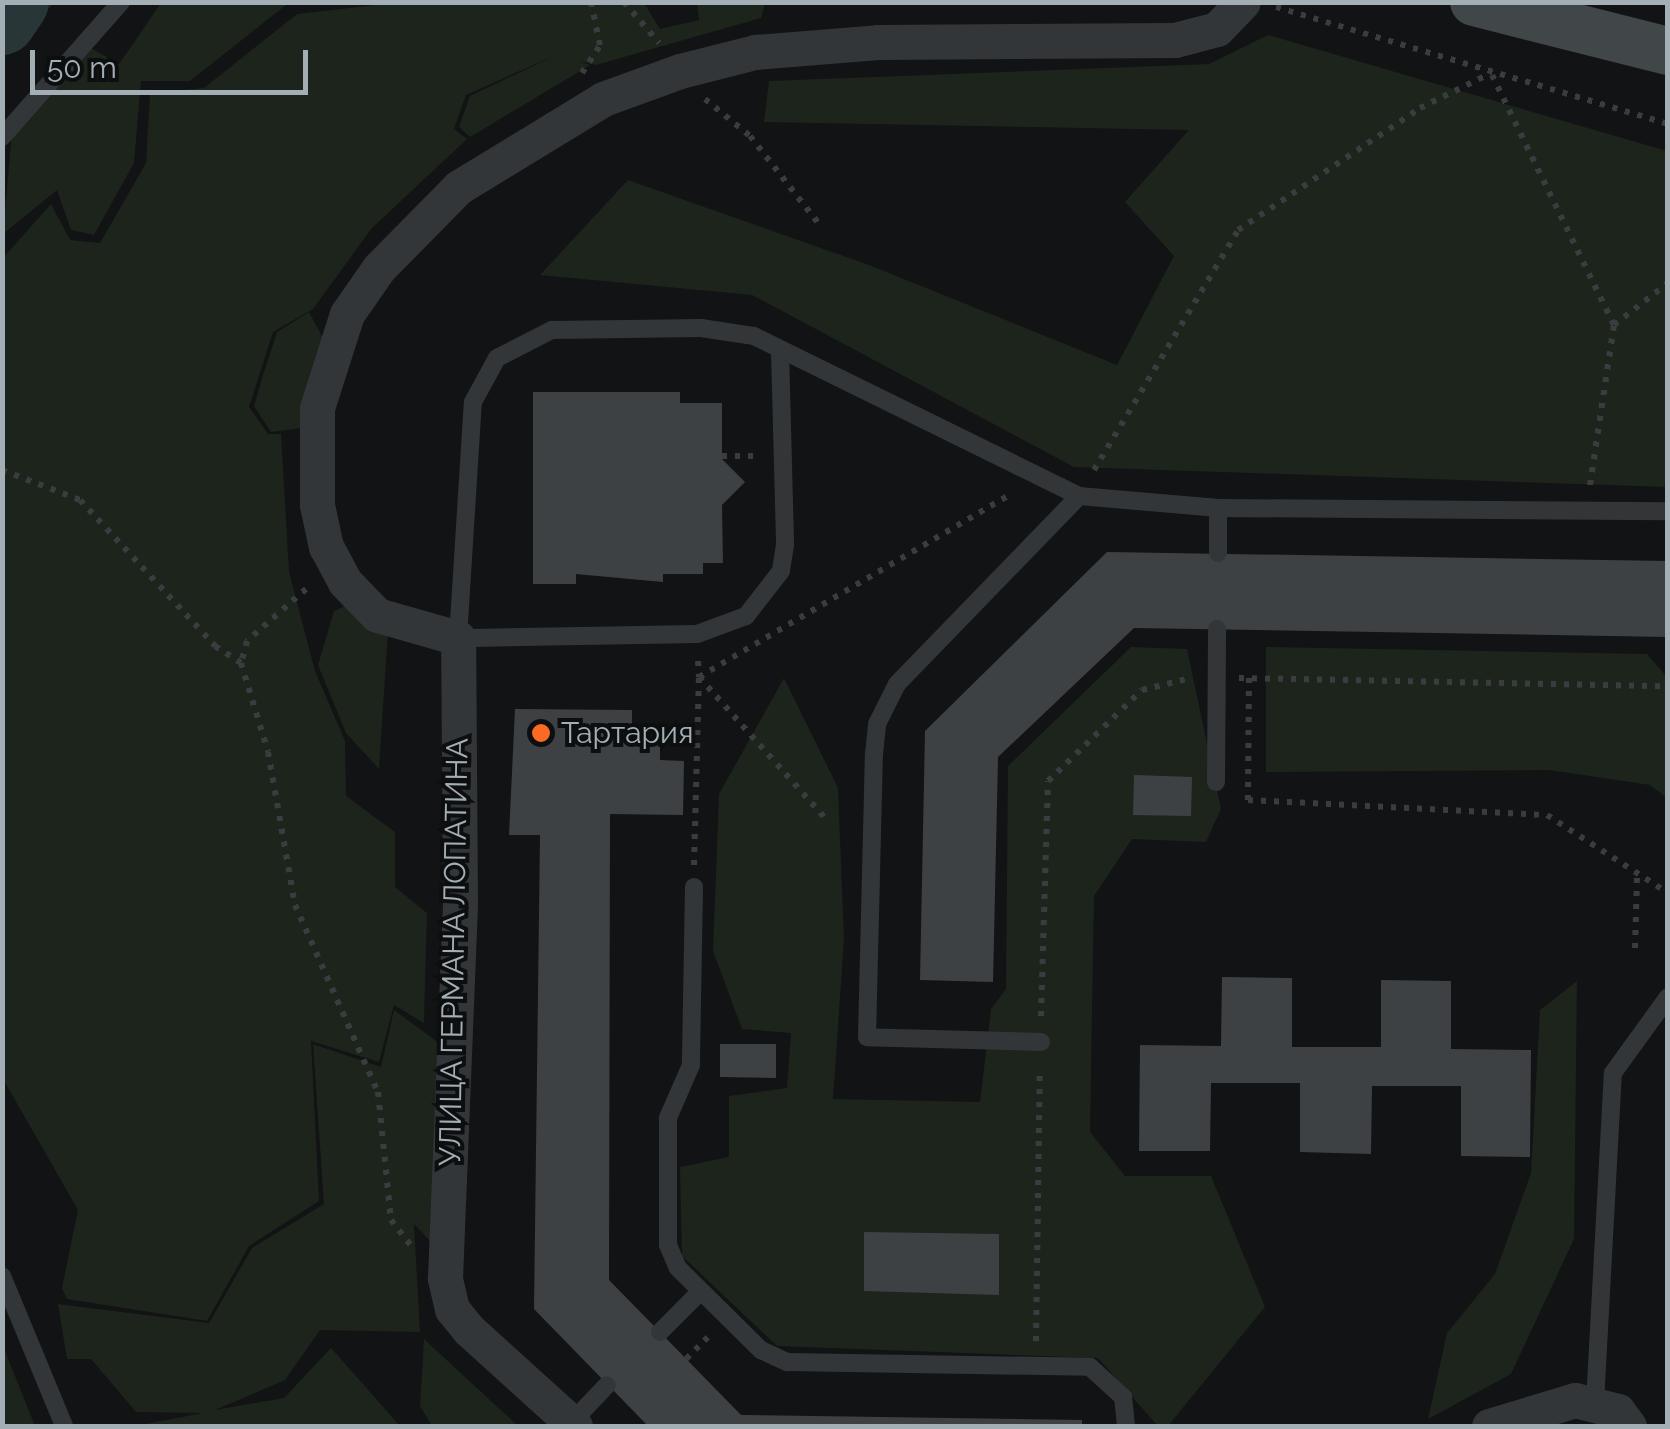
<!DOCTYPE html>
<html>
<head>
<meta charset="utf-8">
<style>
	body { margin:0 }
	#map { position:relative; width:1670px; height:1429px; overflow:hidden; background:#121314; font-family:Raleway,sans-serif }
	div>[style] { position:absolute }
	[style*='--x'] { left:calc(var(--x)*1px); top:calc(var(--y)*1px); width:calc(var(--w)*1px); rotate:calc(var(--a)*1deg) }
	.green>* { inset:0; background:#1d241c }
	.river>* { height:68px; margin:-34px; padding:0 34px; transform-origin:34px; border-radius:34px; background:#283638 }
	.building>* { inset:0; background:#3e4144 }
	.path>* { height:6px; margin-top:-3px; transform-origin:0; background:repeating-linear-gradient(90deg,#393d40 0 5px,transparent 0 13px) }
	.service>* { height:18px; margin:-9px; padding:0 9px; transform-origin:9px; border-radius:9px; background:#333639 }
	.minor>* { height:35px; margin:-17.5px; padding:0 17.5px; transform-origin:17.5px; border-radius:17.5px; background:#333639 }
	.secondary>* { height:48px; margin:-24px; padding:0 24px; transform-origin:24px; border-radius:24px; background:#414649 }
	.dots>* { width:28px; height:28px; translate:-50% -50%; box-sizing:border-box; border:5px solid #0d0e0f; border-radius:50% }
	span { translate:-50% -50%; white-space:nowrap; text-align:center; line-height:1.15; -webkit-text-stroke:8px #0d0e0f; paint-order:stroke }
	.poi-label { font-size:30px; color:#a3afb5 }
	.left { translate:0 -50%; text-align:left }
	.street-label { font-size:30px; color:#a3afb5 }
	.frame { position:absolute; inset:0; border:5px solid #a3afb5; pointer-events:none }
	.scale { position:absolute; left:30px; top:50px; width:278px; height:45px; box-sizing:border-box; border:5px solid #a3afb5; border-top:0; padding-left:12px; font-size:30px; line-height:35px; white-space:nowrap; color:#a3afb5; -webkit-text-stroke:8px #0d0e0f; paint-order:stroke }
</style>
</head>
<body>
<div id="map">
	<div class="green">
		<div style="clip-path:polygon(3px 2px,54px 3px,3px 57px,2px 3px)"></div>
		<div style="clip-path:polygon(402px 2px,644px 3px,660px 29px,699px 20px,697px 3px,765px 3px,761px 18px,596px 65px,578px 61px,590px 65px,470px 137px,459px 127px,470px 96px,556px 55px,466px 95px,454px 129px,467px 139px,372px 228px,313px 309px,273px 332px,249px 407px,268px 434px,281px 434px,289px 572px,315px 671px,345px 741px,346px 796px,395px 832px,395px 887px,427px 913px,424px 1023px,394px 1005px,379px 1062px,311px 1041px,319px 1201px,249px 1246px,207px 1321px,67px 1299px,62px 1288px,78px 1210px,3px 1079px,3px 258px,51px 204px,70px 240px,100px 243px,146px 163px,150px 93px,204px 88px,297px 14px)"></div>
		<div style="clip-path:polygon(161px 3px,313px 3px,286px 5px,190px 81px,141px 81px,134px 163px,94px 235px,71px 230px,57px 190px,3px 234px,13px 120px,89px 47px,119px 64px)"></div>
		<div style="clip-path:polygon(1268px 35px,1667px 151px,1667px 487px,1074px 467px,752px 295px,540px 275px,628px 180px,869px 265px,1117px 365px,1174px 256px,1125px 202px,1189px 130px,764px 122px,769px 81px,1209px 64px)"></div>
		<div style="clip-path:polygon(309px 312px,326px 344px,309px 427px,271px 432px,254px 406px,263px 375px,277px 332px)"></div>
		<div style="clip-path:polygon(368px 596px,388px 630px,379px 769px,346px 733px,318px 665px,334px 611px)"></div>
		<div style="clip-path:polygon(1131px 647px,1187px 649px,1221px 809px,1206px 842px,1132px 839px,1094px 896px,1090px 1132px,1125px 1176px,1211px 1176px,1265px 1307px,1168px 1426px,1158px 1426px,1098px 1358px,777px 1346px,682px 1256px,680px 1167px,729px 1157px,729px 1096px,787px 1088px,791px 1033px,742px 1029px,713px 951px,719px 794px,784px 678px,838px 788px,844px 939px,833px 1099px,980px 1102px,991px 1009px,1006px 989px,1008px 766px)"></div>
		<div style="clip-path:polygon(1266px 647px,1647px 654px,1667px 677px,1667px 798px,1650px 785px,1549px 770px,1266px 772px)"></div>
		<div style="clip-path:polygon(1577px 981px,1574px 1239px,1511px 1374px,1428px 1419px,1447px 1333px,1495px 1274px,1531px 1173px,1540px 1010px)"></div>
		<div style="clip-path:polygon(394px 1010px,447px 1049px,459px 1272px,414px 1224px,420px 1332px,320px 1330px,285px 1380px,215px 1410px,284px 1398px,331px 1348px,400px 1426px,135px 1426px,203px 1413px,136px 1412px,91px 1359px,67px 1359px,58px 1304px,209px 1323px,252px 1248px,324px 1204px,313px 1044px,381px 1067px)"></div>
		<div style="clip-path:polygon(424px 1339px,518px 1426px,432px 1426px,420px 1406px)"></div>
		<div style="clip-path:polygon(2px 1346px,3px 1346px,35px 1426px,3px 1426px)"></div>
	</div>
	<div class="river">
		<div style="--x:2;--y:21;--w:23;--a:-56"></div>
	</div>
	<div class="building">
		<div style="clip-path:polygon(533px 392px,680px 392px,680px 403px,722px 403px,722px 459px,745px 482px,722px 505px,723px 563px,703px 563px,703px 574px,663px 574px,663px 582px,576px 574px,576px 584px,533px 584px)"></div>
		<div style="clip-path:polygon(1107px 552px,1668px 561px,1668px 637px,1134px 628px,998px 757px,993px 982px,920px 980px,925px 731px)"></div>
		<div style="clip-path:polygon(515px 709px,632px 710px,632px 742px,660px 743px,660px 760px,684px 761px,683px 815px,610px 814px,609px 1280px,741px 1415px,1082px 1420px,1082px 1426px,648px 1426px,534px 1309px,540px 835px,509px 835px)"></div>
		<div style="clip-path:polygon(1134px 775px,1192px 777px,1191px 816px,1133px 815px)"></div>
		<div style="clip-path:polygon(1222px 977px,1292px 978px,1292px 1047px,1381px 1047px,1381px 980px,1451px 981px,1451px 1049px,1531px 1050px,1530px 1157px,1461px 1156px,1461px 1086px,1372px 1086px,1371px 1154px,1300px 1152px,1300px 1083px,1211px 1083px,1210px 1151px,1139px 1151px,1140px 1045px,1221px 1046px)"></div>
		<div style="clip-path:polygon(720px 1044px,776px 1044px,776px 1078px,720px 1077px)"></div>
		<div style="clip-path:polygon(864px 1232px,999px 1234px,999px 1295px,864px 1291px)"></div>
	</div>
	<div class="path">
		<div style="--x:624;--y:2;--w:54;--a:49.5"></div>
		<div style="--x:1276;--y:7;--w:409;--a:16.6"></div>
		<div style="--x:582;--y:73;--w:33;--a:-57"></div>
		<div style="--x:600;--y:45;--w:44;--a:-101.8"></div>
		<div style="--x:1492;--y:75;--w:278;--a:64"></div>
		<div style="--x:705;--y:99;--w:58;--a:39.4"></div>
		<div style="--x:750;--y:136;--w:112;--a:51.9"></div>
		<div style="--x:722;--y:456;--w:37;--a:0"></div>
		<div style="--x:2;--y:470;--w:84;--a:21"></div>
		<div style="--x:80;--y:500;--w:199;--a:47.2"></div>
		<div style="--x:215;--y:646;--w:31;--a:33"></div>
		<div style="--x:1094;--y:470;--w:280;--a:-59"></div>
		<div style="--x:1238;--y:230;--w:219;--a:-33.8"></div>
		<div style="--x:1420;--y:108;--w:79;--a:-26.2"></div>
		<div style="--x:1590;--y:485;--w:162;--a:-81.5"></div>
		<div style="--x:1614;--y:325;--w:68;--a:-37.9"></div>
		<div style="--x:306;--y:589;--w:79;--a:138.6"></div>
		<div style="--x:247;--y:641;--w:23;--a:105"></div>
		<div style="--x:241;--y:663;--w:93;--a:73.1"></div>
		<div style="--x:268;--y:752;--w:155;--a:80"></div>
		<div style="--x:295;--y:905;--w:205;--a:66.1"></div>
		<div style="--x:378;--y:1092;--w:129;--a:84.2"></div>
		<div style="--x:391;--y:1220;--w:34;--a:52"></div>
		<div style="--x:698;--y:661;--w:16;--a:86"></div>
		<div style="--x:699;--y:677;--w:192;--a:48.2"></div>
		<div style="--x:1239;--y:678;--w:429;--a:1.1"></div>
		<div style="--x:1249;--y:678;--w:122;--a:90.5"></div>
		<div style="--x:1248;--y:800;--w:299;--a:2.9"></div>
		<div style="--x:1547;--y:815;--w:144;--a:32.8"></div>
		<div style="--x:694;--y:865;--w:188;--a:-88.5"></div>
		<div style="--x:699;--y:677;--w:363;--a:-30.4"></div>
		<div style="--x:1635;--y:948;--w:71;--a:-88.4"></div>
		<div style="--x:1041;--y:1016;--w:235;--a:-88.3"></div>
		<div style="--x:1048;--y:781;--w:131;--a:-44.1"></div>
		<div style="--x:1142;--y:690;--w:50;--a:-13.8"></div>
		<div style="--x:1036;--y:1341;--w:273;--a:-89.2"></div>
		<div style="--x:686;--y:1359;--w:33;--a:-45"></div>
	</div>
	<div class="service">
		<div style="--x:2;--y:137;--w:180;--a:-48.6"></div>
		<div style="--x:780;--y:350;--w:195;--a:88.5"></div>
		<div style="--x:785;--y:545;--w:26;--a:99"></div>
		<div style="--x:781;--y:571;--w:57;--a:127.9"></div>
		<div style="--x:746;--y:616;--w:52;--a:159.8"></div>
		<div style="--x:697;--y:634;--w:239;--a:179"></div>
		<div style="--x:458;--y:638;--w:236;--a:-86.4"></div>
		<div style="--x:473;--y:402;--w:50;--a:-61.4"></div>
		<div style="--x:497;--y:358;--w:62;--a:-27"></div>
		<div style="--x:552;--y:330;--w:149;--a:-0.8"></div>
		<div style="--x:701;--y:328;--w:54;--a:8.6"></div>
		<div style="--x:754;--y:336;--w:362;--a:26.2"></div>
		<div style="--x:1079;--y:496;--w:140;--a:4.9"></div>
		<div style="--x:1218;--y:508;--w:450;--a:0.4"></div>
		<div style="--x:1218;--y:553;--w:45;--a:-90"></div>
		<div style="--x:1216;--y:782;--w:153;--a:-89.6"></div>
		<div style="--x:694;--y:887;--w:178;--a:91"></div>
		<div style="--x:691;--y:1065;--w:58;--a:113.5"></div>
		<div style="--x:668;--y:1118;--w:127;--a:90"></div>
		<div style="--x:668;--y:1245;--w:25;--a:67"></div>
		<div style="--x:678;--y:1268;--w:117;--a:44.7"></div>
		<div style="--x:761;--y:1350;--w:29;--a:25"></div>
		<div style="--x:787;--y:1362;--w:303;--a:0.9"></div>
		<div style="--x:1090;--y:1367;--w:45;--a:42.3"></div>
		<div style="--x:1123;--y:1397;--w:29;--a:84"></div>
		<div style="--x:1041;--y:1042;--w:174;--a:-178.4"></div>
		<div style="--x:867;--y:1037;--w:283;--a:-88.6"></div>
		<div style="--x:874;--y:754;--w:30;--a:-84"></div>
		<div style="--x:877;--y:724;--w:45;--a:-63.4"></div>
		<div style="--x:897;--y:684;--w:262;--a:-45.9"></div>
		<div style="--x:2;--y:1276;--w:162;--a:67.5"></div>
		<div style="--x:660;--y:1332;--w:58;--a:-45"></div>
		<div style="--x:1595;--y:1403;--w:330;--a:-86.9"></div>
		<div style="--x:1613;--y:1073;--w:94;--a:-54.1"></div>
		<div style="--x:571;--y:1423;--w:52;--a:-46.5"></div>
	</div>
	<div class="minor">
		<div style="--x:575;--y:1426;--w:143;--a:-137.8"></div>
		<div style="--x:469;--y:1330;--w:27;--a:-129"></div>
		<div style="--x:452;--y:1309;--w:32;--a:-103"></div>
		<div style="--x:445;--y:1278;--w:373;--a:-87.7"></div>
		<div style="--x:460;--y:905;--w:267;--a:-90.4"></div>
		<div style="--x:458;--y:638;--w:84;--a:-164.1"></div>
		<div style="--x:377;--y:615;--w:46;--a:-134.1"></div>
		<div style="--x:345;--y:582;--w:40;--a:-118"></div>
		<div style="--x:326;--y:547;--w:43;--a:-102.1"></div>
		<div style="--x:317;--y:505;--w:97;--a:-90"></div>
		<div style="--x:317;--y:408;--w:99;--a:-72.3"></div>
		<div style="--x:347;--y:314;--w:56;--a:-55.2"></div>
		<div style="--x:379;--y:268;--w:114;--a:-45.4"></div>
		<div style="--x:459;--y:187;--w:169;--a:-31.4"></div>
		<div style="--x:603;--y:99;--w:82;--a:-20"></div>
		<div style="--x:680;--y:71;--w:77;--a:-14.2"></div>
		<div style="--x:755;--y:52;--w:123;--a:-4.6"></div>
		<div style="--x:878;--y:42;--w:297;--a:-0.4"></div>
		<div style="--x:1175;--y:40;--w:43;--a:-14.7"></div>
		<div style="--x:1217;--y:29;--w:37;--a:-46"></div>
		<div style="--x:1489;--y:1426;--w:90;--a:-16.8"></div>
		<div style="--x:1575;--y:1400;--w:44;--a:14.3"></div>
		<div style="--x:1618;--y:1411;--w:19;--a:54"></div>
	</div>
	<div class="secondary">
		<div style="--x:1474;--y:2;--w:200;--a:14.2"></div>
	</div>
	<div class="dots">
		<div style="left:541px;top:733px;background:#fb6a23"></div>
	</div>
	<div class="poi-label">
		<span class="left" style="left:561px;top:733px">Тартария</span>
	</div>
	<div class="street-label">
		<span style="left:454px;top:952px;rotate:-89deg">УЛИЦА ГЕРМАНА ЛОПАТИНА</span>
	</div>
	<div class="frame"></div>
	<div class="scale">50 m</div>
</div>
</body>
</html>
